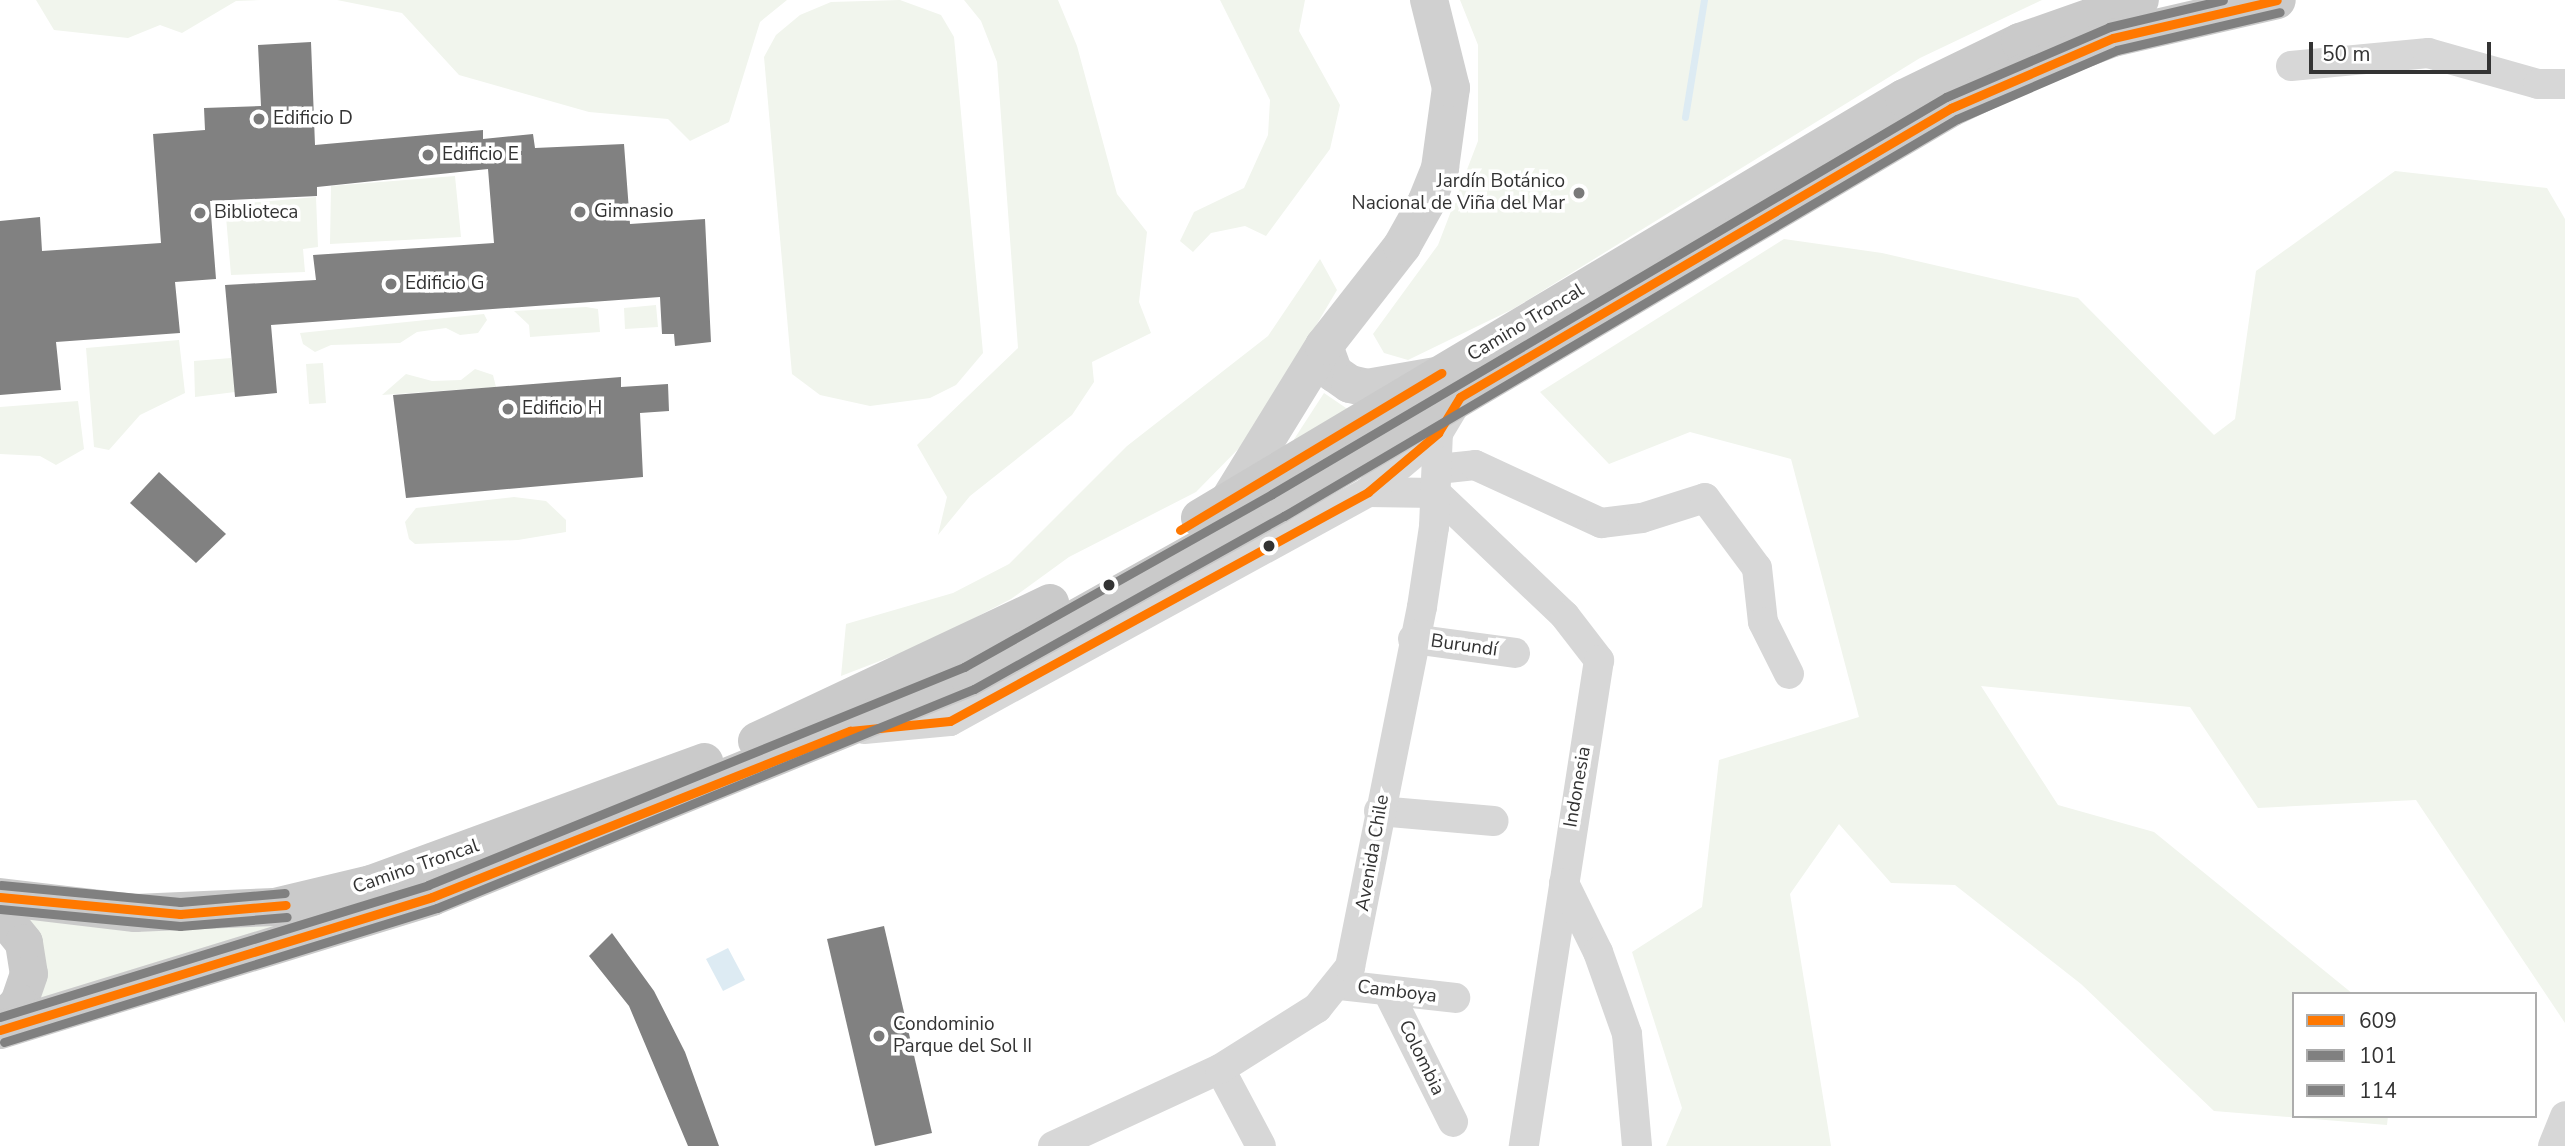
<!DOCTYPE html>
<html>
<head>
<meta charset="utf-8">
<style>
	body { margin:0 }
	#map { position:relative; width:2565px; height:1146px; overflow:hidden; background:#fff; font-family:"Nunito Sans",sans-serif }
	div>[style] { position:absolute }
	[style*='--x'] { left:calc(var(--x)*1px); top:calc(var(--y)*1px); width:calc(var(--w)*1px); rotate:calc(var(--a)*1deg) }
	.green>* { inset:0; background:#f1f5ed }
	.water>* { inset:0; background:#ddebf3 }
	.stream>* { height:7px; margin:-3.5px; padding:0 3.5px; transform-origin:3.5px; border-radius:3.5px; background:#ddebf3 }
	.building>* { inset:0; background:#818181 }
	.street>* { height:30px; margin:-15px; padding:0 15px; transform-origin:15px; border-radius:15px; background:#d7d7d7 }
	.secondary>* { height:38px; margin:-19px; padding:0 19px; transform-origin:19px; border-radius:19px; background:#d0d0d0 }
	.primary>* { height:38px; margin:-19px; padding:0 19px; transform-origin:19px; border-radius:19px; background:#cacaca }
	.bus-1>* { height:9px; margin:-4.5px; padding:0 4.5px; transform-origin:4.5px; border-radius:4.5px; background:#ff7800 }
	.bus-2>* { height:9px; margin:-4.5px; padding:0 4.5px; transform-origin:4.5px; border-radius:4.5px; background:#808080 }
	.bus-3>* { height:9px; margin:-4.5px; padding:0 4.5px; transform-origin:4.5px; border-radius:4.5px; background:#808080 }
	.dots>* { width:19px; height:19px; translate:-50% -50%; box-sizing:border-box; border:4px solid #fff; border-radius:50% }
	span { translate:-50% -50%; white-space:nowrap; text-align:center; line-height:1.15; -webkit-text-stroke:7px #fff; paint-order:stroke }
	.poi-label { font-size:19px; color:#333 }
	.left { translate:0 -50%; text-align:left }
	.right { translate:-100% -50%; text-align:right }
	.street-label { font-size:19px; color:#333 }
	.legend { position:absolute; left:2292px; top:992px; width:245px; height:126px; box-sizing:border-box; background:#fff; border:2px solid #adadad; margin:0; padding:9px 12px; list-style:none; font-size:21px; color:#333 }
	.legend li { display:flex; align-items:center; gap:14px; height:35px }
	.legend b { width:35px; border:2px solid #adadad }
	.scale { position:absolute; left:2309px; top:42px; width:182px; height:32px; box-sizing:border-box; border:4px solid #333; border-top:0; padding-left:9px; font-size:21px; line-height:24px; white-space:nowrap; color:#333; -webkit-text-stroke:5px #fff; paint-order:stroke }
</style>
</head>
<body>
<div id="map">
	<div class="green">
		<div style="clip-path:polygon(36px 0,261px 0,236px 1px,182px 33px,160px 25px,128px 38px,54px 30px)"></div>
		<div style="clip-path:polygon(337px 0,787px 0,760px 22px,729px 122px,690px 141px,668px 119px,589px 112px,459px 75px,402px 13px)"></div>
		<div style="clip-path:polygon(900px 0,941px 15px,954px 37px,983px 353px,956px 385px,930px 398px,870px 406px,820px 395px,792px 374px,764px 57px,776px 35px,800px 15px,831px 2px)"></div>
		<div style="clip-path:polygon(964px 0,1058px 0,1077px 46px,1117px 194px,1147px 232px,1139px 302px,1151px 333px,1092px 362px,1094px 382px,1072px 415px,970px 496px,938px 535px,947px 497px,917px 445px,1018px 348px,997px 62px,981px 21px)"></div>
		<div style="clip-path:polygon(1220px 0,1305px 0,1299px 31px,1340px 105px,1330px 149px,1266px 236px,1245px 226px,1211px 233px,1193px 252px,1180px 241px,1194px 212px,1244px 188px,1268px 135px,1270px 100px)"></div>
		<div style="clip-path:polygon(1460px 0,2042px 0,1920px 58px,1513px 309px,1408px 360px,1384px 353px,1373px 334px,1438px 245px,1478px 141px,1478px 45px)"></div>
		<div style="clip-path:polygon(2395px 171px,2547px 188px,2565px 219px,2565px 1023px,2416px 800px,2258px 808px,2190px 707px,1981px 686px,2058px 805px,2154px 832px,2353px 994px,2294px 994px,2294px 1116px,2388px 1116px,2387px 1125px,2214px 1111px,2081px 984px,1955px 885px,1891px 883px,1839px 824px,1790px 894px,1831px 1146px,1666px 1146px,1682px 1108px,1632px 952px,1702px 907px,1719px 760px,1859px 717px,1791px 459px,1690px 432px,1609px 464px,1540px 392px,1784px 239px,1882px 253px,2078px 298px,2214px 435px,2235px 419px,2256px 271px)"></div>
		<div style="clip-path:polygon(455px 176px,461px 237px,330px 244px,331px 186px)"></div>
		<div style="clip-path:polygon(316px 197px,318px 247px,303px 249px,305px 272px,231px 275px,225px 205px)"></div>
		<div style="clip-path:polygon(1320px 259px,1337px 290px,1250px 437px,1196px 492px,1069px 557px,1011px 599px,924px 644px,841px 676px,846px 624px,953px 593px,1009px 564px,1127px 446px,1268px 336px)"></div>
		<div style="clip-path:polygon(656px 305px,658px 327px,625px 329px,624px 308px)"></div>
		<div style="clip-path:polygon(586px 307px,598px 309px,600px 332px,530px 337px,529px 325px,514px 311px)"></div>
		<div style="clip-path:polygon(484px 314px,487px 320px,478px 333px,460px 335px,446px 328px,417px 332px,400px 343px,331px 345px,315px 352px,303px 344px,300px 333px)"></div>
		<div style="clip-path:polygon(179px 340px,185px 393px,140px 415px,109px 450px,94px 447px,86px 348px)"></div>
		<div style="clip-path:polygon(231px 358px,235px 392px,195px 397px,194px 361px)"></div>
		<div style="clip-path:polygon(323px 363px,326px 403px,309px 404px,306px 364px)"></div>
		<div style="clip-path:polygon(475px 369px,493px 375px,496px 387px,382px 395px,406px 374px,432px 381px,461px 380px)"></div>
		<div style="clip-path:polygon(1324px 393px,1349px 410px,1289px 447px)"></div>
		<div style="clip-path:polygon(78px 401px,84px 449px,56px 465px,40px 456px,0 454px,0 407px)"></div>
		<div style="clip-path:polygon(514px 497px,546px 501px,566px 520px,566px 532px,518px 540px,415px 544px,409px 539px,405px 522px,416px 508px)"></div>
		<div style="clip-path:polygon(20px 911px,280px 925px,40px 999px)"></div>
	</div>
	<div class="water">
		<div style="clip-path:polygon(728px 948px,745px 980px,723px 991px,706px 959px)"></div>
	</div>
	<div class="stream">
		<div style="--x:1685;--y:117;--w:119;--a:-80.8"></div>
	</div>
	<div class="building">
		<div style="clip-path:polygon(311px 42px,315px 145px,483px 130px,483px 139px,533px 134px,535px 148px,624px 144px,630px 224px,705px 219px,711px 342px,675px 346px,674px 334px,662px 334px,660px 297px,271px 325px,277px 393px,235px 397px,225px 285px,316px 280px,313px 255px,494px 243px,488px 169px,317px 187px,317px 196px,210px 201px,216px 279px,175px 282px,180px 333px,56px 342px,61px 390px,0 395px,0 221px,40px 217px,42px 251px,161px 243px,153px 134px,205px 130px,204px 108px,261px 106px,258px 45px)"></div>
		<div style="clip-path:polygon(621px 377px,621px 387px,668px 384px,669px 411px,640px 413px,643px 477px,406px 498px,393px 395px)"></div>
		<div style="clip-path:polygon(159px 472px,226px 534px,196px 563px,130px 503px)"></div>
		<div style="clip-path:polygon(884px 926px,932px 1133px,875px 1146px,827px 939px)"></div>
		<div style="clip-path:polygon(612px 933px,654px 991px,685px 1052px,719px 1146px,688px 1146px,629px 1006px,589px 956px)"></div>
	</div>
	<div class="street">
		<div style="--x:2291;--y:66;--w:138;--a:-5.4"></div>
		<div style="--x:2428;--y:53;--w:114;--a:15.7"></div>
		<div style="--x:2538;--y:84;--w:27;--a:0"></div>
		<div style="--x:1438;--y:469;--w:37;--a:-6"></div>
		<div style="--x:1475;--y:465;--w:139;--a:24.7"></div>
		<div style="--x:1601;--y:523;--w:41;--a:-7"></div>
		<div style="--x:1642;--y:518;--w:66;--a:-17.6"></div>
		<div style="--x:1705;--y:498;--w:87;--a:53.4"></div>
		<div style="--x:1757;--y:568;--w:54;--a:83.7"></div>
		<div style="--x:1763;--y:622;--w:58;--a:63.4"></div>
		<div style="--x:1368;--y:492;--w:68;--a:0.8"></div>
		<div style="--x:1436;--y:493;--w:178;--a:43.6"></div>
		<div style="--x:1565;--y:616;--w:56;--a:52.3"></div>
		<div style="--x:1599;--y:660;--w:492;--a:98.8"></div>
		<div style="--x:1413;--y:639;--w:103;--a:7.8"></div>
		<div style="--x:864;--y:729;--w:86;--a:-5.3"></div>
		<div style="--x:950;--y:721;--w:477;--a:-28.7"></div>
		<div style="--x:1368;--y:492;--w:92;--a:-40.1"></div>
		<div style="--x:1379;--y:811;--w:115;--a:5"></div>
		<div style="--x:1564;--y:883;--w:77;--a:63.8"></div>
		<div style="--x:1598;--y:952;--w:87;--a:70.5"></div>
		<div style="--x:1627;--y:1034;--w:112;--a:84.9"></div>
		<div style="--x:1340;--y:985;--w:116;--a:6.4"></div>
		<div style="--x:1389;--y:994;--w:143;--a:63.4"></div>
		<div style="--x:1220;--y:1069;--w:87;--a:62"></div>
		<div style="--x:1053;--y:1146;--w:184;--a:-24.8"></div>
		<div style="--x:1220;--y:1069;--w:115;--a:-32.2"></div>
		<div style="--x:1317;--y:1008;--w:53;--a:-51.2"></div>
		<div style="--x:1350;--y:967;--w:367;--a:-78.7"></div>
		<div style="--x:1422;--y:607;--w:81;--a:-81.5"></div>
		<div style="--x:1434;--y:527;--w:94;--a:-87.6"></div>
		<div style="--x:1438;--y:433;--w:41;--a:-59"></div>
		<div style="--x:2553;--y:1146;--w:32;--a:-68"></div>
	</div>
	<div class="secondary">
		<div style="--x:1324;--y:346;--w:29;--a:70"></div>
		<div style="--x:1334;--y:373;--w:19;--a:35"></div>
		<div style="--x:1350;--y:384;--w:17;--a:13"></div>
		<div style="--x:1367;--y:388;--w:70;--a:-9.9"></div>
		<div style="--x:1228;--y:502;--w:183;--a:-58.4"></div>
		<div style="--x:1324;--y:346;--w:127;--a:-52"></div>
		<div style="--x:1402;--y:246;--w:49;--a:-60.8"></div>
		<div style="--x:1426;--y:203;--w:38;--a:-68"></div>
		<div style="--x:1440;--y:168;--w:81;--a:-82.2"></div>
		<div style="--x:1451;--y:88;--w:91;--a:-104"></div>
	</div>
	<div class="primary">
		<div style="--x:1200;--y:518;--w:820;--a:-30.82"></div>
		<div style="--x:1904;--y:98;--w:129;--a:-25.8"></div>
		<div style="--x:2020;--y:42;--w:127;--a:-19.3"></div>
		<div style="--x:757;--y:741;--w:324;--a:-25.2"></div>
		<div style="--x:0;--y:897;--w:136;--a:6.8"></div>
		<div style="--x:135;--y:913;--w:140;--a:-2.5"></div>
		<div style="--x:275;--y:907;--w:99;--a:-13.5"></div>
		<div style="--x:371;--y:884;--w:355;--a:-20.1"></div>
		<div style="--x:0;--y:913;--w:38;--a:51"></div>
		<div style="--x:24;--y:943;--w:31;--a:81"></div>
		<div style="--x:29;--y:974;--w:31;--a:109"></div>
		<div style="--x:19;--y:1003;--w:28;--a:134"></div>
		<div style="--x:0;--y:1030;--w:452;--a:-17.1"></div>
		<div style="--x:432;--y:897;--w:580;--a:-22.19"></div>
		<div style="--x:969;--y:678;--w:354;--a:-29.2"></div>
		<div style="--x:1278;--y:505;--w:781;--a:-30.54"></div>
		<div style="--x:1951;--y:108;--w:92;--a:-25.7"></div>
		<div style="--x:2034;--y:68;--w:85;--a:-20.8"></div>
		<div style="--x:2113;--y:38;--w:168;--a:-13"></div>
	</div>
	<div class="bus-1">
		<div style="--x:1180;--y:530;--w:305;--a:-31"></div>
		<div style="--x:0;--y:897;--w:181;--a:5.4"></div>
		<div style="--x:180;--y:914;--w:106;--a:-4.9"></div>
		<div style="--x:0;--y:1030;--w:452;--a:-17.1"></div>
		<div style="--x:432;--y:897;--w:450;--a:-21.7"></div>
		<div style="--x:850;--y:731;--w:100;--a:-5.7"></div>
		<div style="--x:950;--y:721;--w:477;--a:-28.7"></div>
		<div style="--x:1368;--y:492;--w:92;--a:-40.1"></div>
		<div style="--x:1438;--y:433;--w:42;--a:-58.6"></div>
		<div style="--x:1460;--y:397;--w:570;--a:-30.48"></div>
		<div style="--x:1951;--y:108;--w:176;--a:-23.4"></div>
		<div style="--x:2113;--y:38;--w:168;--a:-13"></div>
	</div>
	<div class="bus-2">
		<div style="--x:0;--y:909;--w:181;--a:5.4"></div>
		<div style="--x:180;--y:926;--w:107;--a:-4.8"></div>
		<div style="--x:4;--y:1042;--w:453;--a:-17.2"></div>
		<div style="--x:437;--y:908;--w:580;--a:-22.19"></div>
		<div style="--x:974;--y:689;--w:355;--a:-29.2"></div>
		<div style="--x:1284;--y:516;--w:781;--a:-30.54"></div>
		<div style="--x:1957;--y:119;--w:174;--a:-23.3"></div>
		<div style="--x:2117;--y:50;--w:167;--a:-13.1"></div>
	</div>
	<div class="bus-3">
		<div style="--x:1;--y:885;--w:180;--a:5.4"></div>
		<div style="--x:180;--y:902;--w:105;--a:-4.9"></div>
		<div style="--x:0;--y:1017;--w:448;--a:-17.1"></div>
		<div style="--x:428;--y:885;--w:579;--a:-22.13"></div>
		<div style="--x:964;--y:667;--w:353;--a:-29.3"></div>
		<div style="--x:1272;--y:494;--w:782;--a:-30.5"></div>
		<div style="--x:1946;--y:97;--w:177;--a:-23.2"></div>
		<div style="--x:2109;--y:27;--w:117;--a:-13.3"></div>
	</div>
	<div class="dots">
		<div style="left:259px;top:119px;background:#7a7a7a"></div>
		<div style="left:428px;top:155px;background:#7a7a7a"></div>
		<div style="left:1579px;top:193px;background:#7a7a7a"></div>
		<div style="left:580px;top:212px;background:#7a7a7a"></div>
		<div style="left:200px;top:213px;background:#7a7a7a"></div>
		<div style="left:391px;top:284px;background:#7a7a7a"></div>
		<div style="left:508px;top:409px;background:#7a7a7a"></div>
		<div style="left:1269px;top:546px;background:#333"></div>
		<div style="left:1109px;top:585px;background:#333"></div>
		<div style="left:879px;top:1036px;background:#7a7a7a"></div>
	</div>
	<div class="poi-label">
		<span class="left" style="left:273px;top:119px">Edificio D</span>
		<span class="left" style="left:442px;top:155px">Edificio E</span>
		<span class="right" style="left:1565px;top:193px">Jardín Botánico<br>Nacional de Viña del Mar</span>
		<span class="left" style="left:594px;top:212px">Gimnasio</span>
		<span class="left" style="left:214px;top:213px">Biblioteca</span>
		<span class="left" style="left:405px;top:284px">Edificio G</span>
		<span class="left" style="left:522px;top:409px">Edificio H</span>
		<span class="left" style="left:893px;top:1036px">Condominio<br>Parque del Sol II</span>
	</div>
	<div class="street-label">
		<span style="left:1526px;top:323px;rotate:-31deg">Camino Troncal</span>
		<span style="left:1464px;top:646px;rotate:8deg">Burundí</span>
		<span style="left:1578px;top:787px;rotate:-80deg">Indonesia</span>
		<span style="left:1373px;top:853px;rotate:-80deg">Avenida Chile</span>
		<span style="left:416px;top:867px;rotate:-19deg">Camino Troncal</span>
		<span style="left:1397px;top:992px;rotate:7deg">Camboya</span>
		<span style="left:1421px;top:1058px;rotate:64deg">Colombia</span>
	</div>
	<ul class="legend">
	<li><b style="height:9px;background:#ff7800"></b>609</li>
	<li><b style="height:9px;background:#808080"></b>101</li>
	<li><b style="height:9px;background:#808080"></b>114</li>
	</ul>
	<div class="scale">50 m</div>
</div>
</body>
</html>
